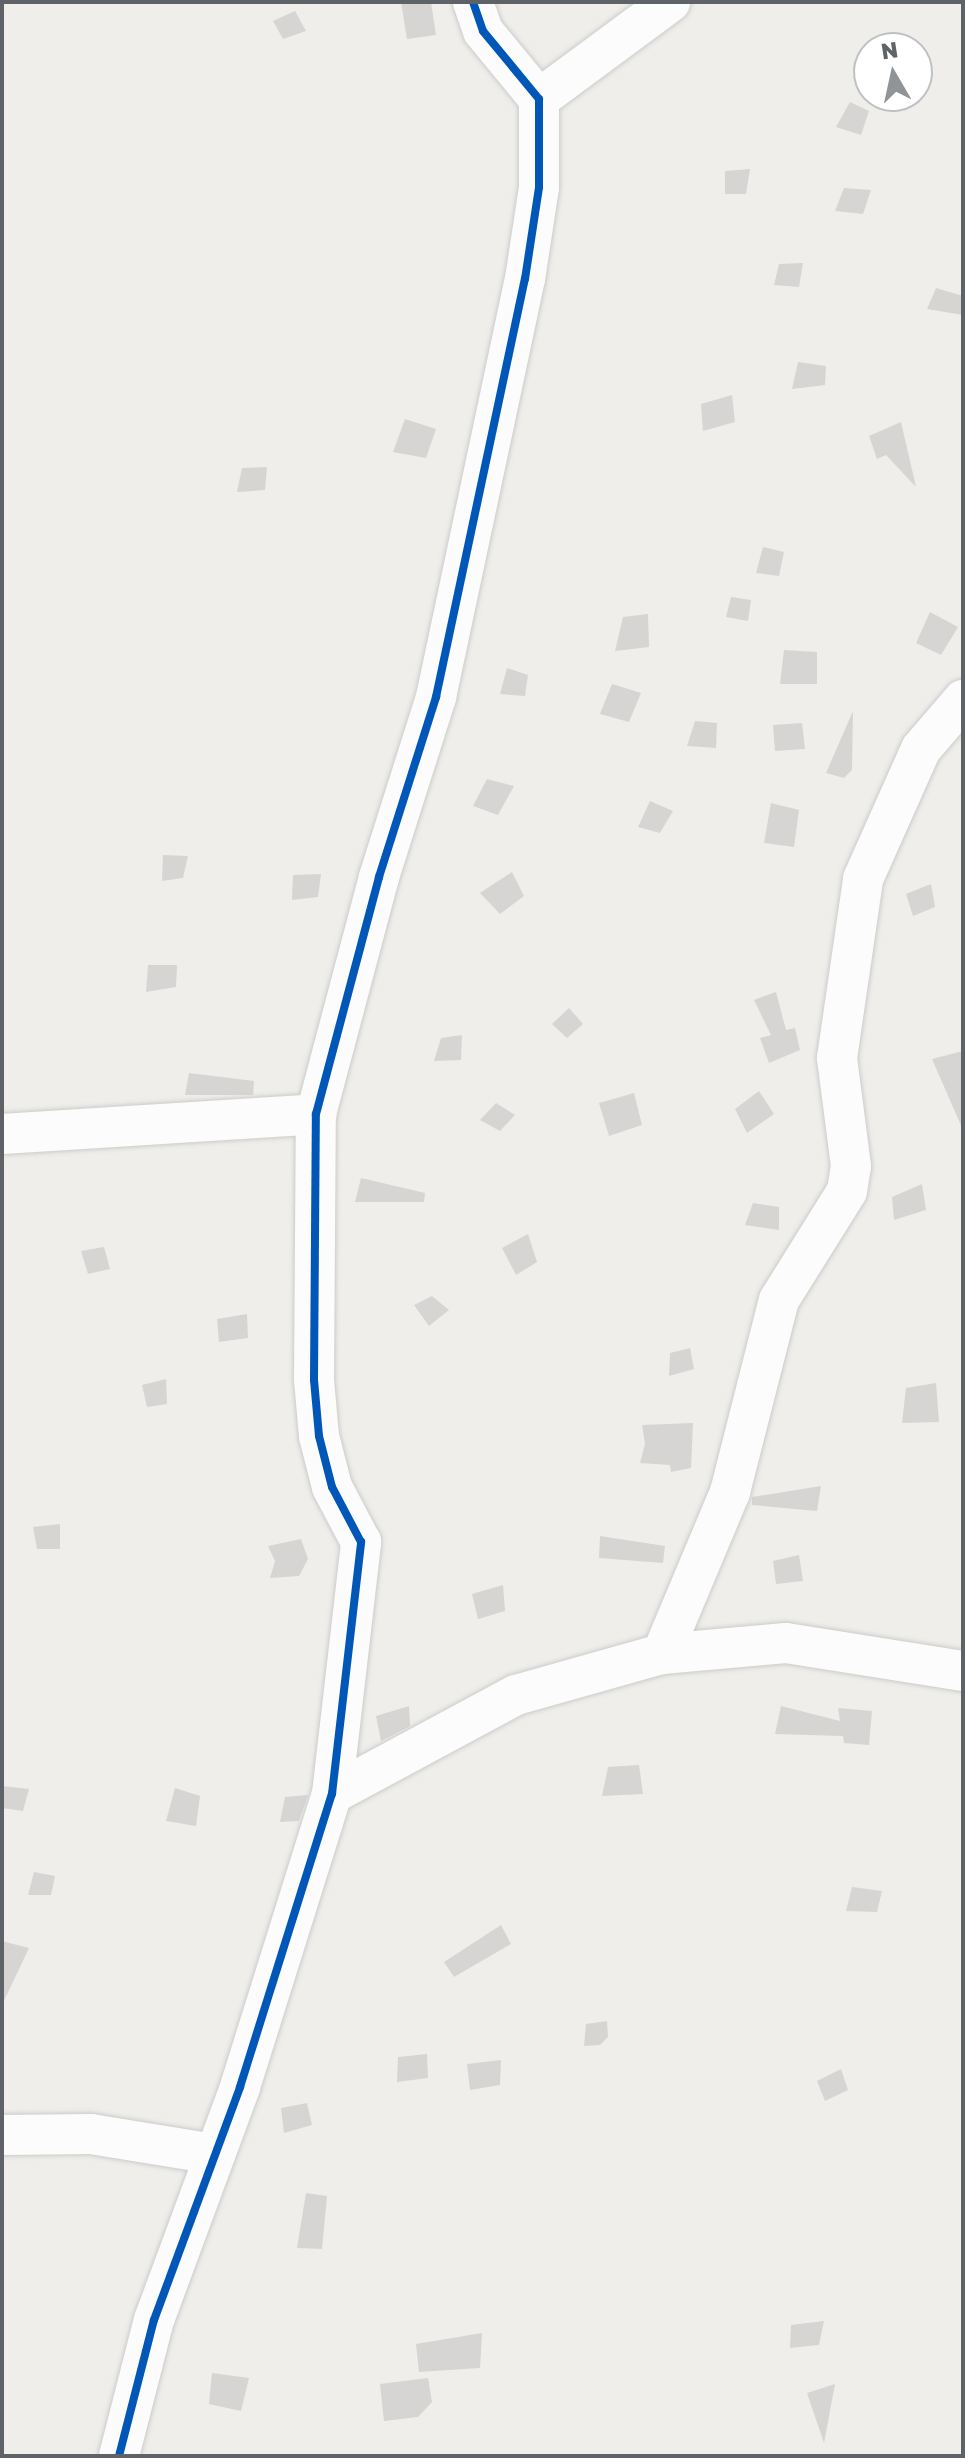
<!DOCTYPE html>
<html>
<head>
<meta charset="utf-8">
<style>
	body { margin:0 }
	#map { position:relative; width:965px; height:2458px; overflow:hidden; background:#efeeea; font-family:"Golos Text",sans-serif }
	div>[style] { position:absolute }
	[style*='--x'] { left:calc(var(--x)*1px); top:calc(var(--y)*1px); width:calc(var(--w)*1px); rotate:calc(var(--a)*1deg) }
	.building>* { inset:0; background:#d6d5d3 }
	.roads { filter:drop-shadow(0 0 2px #cbcccc) drop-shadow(0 0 2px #cbcccc) }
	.minor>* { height:40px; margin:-20px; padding:0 20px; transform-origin:20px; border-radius:20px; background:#fdfcfc }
	.cycleway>* { height:8px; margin:-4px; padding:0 4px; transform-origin:4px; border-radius:4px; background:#0057b8 }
	span { translate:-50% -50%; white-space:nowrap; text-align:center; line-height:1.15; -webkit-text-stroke:8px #fff; paint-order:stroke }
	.frame { position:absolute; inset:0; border:4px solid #5f6368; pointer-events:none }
	.north { position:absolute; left:853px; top:32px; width:80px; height:80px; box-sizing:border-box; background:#fff; border:2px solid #bfc1c3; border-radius:50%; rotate:351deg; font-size:22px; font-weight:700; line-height:32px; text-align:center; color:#5f6368 }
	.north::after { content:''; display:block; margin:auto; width:28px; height:36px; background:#919496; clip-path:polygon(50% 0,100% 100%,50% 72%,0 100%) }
</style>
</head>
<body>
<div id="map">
	<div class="building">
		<div style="clip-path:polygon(401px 2px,431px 2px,436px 35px,407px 39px)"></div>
		<div style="clip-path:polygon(295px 11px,306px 31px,283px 39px,273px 21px)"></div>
		<div style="clip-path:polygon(850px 102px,869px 111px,861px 135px,836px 127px)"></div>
		<div style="clip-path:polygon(750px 169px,746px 194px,725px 194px,725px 171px)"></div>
		<div style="clip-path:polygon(844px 188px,871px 190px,863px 214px,835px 211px)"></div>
		<div style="clip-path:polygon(803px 263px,799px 287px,774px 285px,779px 264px)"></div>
		<div style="clip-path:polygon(936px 288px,963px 296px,963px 315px,927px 309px)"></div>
		<div style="clip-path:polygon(798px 362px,826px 366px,825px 385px,792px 389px)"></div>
		<div style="clip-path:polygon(732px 395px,735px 422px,703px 431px,701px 404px)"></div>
		<div style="clip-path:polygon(405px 419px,436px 429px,426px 458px,393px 452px)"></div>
		<div style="clip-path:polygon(901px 422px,916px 487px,886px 455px,877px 459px,869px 436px)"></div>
		<div style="clip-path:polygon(267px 467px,265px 490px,237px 492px,242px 468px)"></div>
		<div style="clip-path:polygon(763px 547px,784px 552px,779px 576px,756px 573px)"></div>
		<div style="clip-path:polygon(731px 597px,751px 600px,748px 621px,726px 617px)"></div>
		<div style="clip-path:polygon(930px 612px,958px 627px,941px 655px,916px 643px)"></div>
		<div style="clip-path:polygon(648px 614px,649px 647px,615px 651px,623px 617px)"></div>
		<div style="clip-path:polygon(784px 650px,817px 652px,817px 684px,780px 684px)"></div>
		<div style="clip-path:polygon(507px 668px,528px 675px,525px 696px,500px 694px)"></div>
		<div style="clip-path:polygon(612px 684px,641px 693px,629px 722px,600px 714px)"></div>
		<div style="clip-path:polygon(853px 711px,852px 770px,844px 778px,826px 773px)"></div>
		<div style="clip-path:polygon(695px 721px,717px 723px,716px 748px,687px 746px)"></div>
		<div style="clip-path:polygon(802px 723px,805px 749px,775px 751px,773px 725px)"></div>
		<div style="clip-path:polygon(487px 779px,514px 786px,498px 815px,473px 806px)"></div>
		<div style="clip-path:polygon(650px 801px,673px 811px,660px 833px,638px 827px)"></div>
		<div style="clip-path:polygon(771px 803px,799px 810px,794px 847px,764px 843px)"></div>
		<div style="clip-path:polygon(163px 855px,188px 856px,183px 878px,162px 881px)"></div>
		<div style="clip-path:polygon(512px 872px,524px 896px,500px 914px,480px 893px)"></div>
		<div style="clip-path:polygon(321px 874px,318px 897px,292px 900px,293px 875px)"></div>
		<div style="clip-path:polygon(931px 884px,935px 907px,913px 916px,906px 894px)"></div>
		<div style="clip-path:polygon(148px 965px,177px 965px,176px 987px,146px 992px)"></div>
		<div style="clip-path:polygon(776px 992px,786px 1030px,795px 1028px,800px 1050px,769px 1063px,760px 1038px,771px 1035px,754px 1000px)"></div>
		<div style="clip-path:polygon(569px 1008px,583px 1024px,567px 1038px,552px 1024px)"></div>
		<div style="clip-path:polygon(462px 1035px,461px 1060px,434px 1061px,441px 1038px)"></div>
		<div style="clip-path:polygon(963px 1051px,963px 1130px,932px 1059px)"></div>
		<div style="clip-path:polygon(189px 1073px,254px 1081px,253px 1095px,185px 1095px)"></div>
		<div style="clip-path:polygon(759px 1091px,774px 1114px,747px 1133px,735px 1109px)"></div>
		<div style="clip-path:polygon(634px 1093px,642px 1125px,609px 1136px,599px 1103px)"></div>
		<div style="clip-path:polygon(496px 1103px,515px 1115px,500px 1131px,480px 1120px)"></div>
		<div style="clip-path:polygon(361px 1178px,425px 1193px,424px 1202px,355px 1202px)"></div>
		<div style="clip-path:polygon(922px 1184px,926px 1210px,894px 1220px,892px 1197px)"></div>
		<div style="clip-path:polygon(753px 1203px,779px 1207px,779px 1230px,745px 1225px)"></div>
		<div style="clip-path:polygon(528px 1234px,537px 1262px,516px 1275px,502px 1248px)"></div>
		<div style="clip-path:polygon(104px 1247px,110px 1269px,88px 1274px,81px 1251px)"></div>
		<div style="clip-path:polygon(432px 1296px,449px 1310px,429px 1326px,414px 1305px)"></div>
		<div style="clip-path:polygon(247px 1314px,248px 1338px,219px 1342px,217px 1319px)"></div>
		<div style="clip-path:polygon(690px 1348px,694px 1369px,669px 1376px,670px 1353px)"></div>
		<div style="clip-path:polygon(166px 1379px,167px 1404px,147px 1407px,142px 1385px)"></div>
		<div style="clip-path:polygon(936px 1383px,939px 1422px,902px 1423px,906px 1388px)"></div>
		<div style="clip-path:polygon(693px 1423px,691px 1468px,671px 1472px,670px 1465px,640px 1463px,645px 1444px,642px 1425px)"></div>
		<div style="clip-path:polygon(821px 1486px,817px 1511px,752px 1505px,752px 1497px)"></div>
		<div style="clip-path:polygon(60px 1524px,60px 1549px,37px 1549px,33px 1527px)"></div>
		<div style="clip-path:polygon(600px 1536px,665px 1546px,663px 1563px,599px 1558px)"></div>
		<div style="clip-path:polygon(301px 1539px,308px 1559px,299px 1576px,270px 1578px,275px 1561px,268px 1546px)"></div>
		<div style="clip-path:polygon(799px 1555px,803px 1581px,776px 1584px,773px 1561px)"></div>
		<div style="clip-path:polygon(503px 1585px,505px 1611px,478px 1619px,472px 1594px)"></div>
		<div style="clip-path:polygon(409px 1706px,410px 1726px,381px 1741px,376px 1716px)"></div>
		<div style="clip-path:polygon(781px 1706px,840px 1721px,838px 1708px,872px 1711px,869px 1745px,844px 1743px,843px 1736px,775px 1734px)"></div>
		<div style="clip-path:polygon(639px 1765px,643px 1794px,602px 1796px,608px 1767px)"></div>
		<div style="clip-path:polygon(2px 1786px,29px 1789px,23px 1811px,2px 1808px)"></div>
		<div style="clip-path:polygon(175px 1788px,200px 1796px,196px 1826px,166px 1821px)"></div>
		<div style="clip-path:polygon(308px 1795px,299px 1821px,280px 1822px,285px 1797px)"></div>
		<div style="clip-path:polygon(34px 1872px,55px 1876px,51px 1895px,28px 1895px)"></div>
		<div style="clip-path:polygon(852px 1887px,882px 1891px,877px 1912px,846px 1911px)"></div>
		<div style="clip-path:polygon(501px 1925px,511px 1944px,454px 1977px,444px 1962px)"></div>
		<div style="clip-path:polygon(2px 1941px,29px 1948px,2px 2005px)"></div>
		<div style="clip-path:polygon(607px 2021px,608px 2037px,600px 2045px,584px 2046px,586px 2024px)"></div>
		<div style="clip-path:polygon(427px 2054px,428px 2078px,397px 2082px,398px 2057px)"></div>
		<div style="clip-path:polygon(501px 2060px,500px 2085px,470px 2090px,467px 2064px)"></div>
		<div style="clip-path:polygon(841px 2069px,848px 2090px,825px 2101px,817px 2081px)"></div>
		<div style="clip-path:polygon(307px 2103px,312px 2125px,284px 2133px,281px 2108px)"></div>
		<div style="clip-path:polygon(306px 2193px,327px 2196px,322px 2249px,297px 2248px)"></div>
		<div style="clip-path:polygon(824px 2321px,819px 2345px,790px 2348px,791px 2325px)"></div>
		<div style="clip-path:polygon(482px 2333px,480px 2368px,419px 2372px,416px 2344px)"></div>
		<div style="clip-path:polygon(212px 2373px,249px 2378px,241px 2411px,209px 2404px)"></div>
		<div style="clip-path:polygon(428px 2378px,432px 2402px,418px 2417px,384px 2421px,380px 2384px)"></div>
		<div style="clip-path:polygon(835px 2384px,824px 2443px,807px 2393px)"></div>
	</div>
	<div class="roads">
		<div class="minor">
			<div style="--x:539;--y:99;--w:163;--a:-36.5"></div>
			<div style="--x:2;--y:1134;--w:315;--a:-3.6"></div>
			<div style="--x:662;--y:1654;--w:176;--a:-67.2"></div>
			<div style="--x:730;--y:1492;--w:198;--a:-75.7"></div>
			<div style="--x:779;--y:1300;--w:128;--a:-58"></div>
			<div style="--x:847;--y:1191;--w:25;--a:-81"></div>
			<div style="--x:851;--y:1166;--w:109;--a:-97.4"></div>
			<div style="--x:837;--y:1058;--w:181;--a:-81.7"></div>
			<div style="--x:863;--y:879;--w:142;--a:-66"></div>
			<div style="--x:921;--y:749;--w:65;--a:-49.4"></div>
			<div style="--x:332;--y:1794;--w:209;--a:-28.3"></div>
			<div style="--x:516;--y:1695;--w:152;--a:-15.7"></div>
			<div style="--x:662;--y:1654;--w:124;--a:-5.1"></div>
			<div style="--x:786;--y:1643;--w:179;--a:9"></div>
			<div style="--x:2;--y:2135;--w:89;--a:-0.6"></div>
			<div style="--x:91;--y:2134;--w:126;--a:9.2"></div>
			<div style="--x:119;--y:2456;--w:140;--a:-75.6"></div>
			<div style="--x:154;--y:2320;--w:248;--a:-69.7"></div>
			<div style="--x:240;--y:2087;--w:307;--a:-72.6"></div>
			<div style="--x:332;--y:1794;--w:254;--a:-83.4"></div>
			<div style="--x:361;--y:1542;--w:62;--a:-117.8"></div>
			<div style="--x:332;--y:1487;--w:53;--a:-104.3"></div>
			<div style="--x:319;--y:1436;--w:56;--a:-95.1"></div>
			<div style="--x:314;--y:1380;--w:266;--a:-89.6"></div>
			<div style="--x:316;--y:1114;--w:245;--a:-75.1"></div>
			<div style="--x:379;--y:877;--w:189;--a:-72.4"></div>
			<div style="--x:436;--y:697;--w:427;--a:-78"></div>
			<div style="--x:525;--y:279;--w:93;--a:-81.3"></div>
			<div style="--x:539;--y:187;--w:88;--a:-90"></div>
			<div style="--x:539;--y:99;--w:88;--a:-129.5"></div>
			<div style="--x:483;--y:31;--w:31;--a:-109"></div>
		</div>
	</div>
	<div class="cycleway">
		<div style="--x:119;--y:2456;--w:140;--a:-75.6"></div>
		<div style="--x:154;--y:2320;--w:248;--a:-69.7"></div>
		<div style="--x:240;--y:2087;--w:307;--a:-72.6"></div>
		<div style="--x:332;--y:1794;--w:254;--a:-83.4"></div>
		<div style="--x:361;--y:1542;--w:62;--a:-117.8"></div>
		<div style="--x:332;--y:1487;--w:53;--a:-104.3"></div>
		<div style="--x:319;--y:1436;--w:56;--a:-95.1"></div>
		<div style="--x:314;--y:1380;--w:266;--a:-89.6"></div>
		<div style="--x:316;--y:1114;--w:245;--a:-75.1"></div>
		<div style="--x:379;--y:877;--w:189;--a:-72.4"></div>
		<div style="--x:436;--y:697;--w:427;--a:-78"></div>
		<div style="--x:525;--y:279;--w:93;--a:-81.3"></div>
		<div style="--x:539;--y:187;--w:88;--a:-90"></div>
		<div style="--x:539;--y:99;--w:88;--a:-129.5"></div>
		<div style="--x:483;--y:31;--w:31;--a:-109"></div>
	</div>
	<div class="frame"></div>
	<div class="north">N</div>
</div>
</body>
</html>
